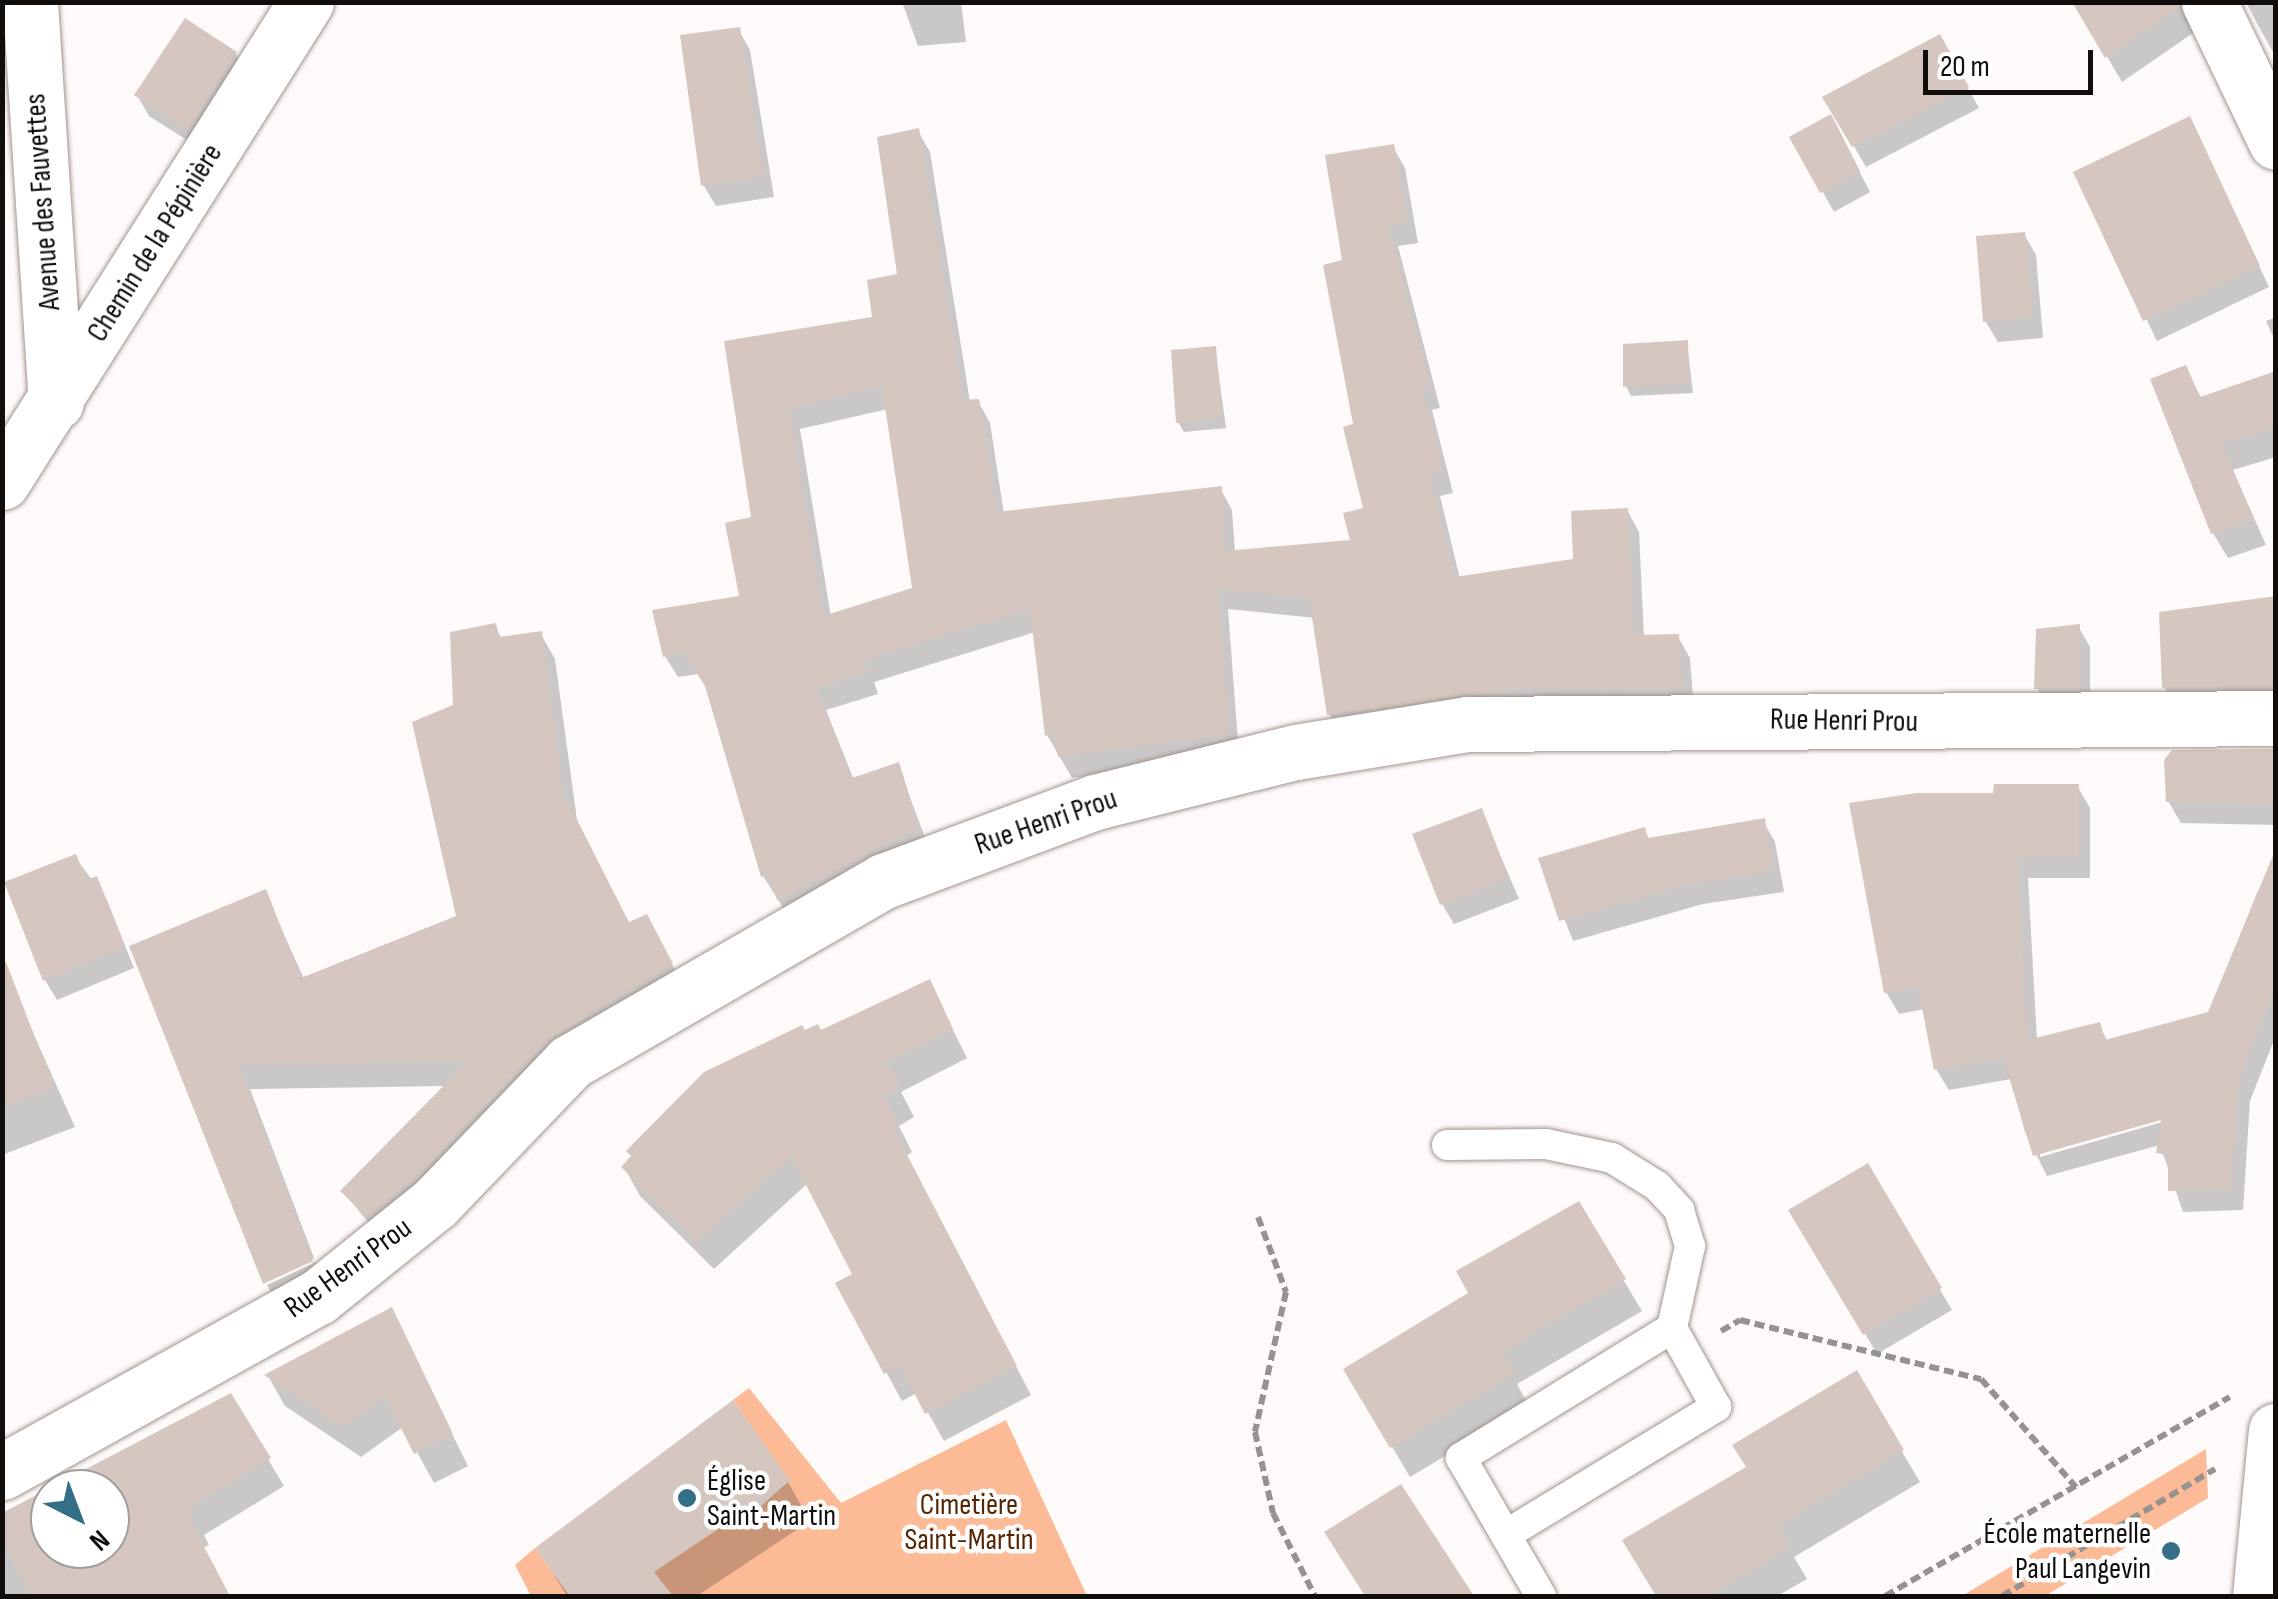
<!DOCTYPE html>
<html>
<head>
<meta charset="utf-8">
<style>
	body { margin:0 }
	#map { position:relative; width:2278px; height:1599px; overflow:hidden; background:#fdfaf9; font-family:"Sofia Sans Condensed",sans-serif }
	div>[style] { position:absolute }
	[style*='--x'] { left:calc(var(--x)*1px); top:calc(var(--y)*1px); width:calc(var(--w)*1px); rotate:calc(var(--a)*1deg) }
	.green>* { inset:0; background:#fcbb96 }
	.shadow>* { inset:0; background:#0003 }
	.building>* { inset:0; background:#d5c7c0 }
	.path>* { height:6px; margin-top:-3px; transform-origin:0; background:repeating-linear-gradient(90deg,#959290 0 10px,transparent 0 15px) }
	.roads { filter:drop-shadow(0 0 2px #a1948d) drop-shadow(0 0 2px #a1948d) }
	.service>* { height:30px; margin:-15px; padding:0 15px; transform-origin:15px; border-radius:15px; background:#fff }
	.minor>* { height:55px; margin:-27.5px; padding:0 27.5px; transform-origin:27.5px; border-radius:27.5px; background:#fff }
	.tertiary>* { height:55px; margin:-27.5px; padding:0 27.5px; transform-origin:27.5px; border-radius:27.5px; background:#fff }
	.dots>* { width:28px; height:28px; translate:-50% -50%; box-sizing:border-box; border:5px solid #fff; border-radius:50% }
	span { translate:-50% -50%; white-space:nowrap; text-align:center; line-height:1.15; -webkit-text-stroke:9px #fff; paint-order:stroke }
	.street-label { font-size:30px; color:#110d0a }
	.poi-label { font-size:30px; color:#110d0a }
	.left { translate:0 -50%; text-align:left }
	.right { translate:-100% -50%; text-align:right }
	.park-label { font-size:30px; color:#552502 }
	.frame { position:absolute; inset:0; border:5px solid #110d0a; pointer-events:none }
	.north { position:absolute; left:30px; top:1469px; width:100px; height:100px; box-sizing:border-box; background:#fff; border:2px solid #a09e9d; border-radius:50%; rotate:138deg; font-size:28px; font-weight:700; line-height:40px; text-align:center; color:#110d0a }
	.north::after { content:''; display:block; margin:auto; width:35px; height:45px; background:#346e87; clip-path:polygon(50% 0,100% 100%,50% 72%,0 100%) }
	.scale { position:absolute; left:1923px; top:50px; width:170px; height:45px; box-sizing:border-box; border:5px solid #110d0a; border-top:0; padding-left:12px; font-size:30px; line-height:35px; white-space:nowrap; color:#110d0a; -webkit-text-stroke:8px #fff; paint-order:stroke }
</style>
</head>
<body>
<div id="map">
	<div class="green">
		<div style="clip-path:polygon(749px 1388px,841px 1503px,1006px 1420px,1087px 1596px,637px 1596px,660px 1580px,654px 1572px,735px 1512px,743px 1522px,789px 1481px,733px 1400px)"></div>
		<div style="clip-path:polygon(2206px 1449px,2208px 1498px,2045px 1596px,1962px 1596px)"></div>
		<div style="clip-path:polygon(535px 1548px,570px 1596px,531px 1596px,515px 1565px)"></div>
	</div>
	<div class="shadow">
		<div style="clip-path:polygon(902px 2px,961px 2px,966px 42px,918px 46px)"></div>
		<div style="clip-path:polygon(2075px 2px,2207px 2px,2196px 12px,2193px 33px,2122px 82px)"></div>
		<div style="clip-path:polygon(2246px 2px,2276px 2px,2274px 54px,2260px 29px)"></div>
		<div style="clip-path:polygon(738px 29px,750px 50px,774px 197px,716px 206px,704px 186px)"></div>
		<div style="clip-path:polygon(1939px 37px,1979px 108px,1866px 167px,1826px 98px)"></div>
		<div style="clip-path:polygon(236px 54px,248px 74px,201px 149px,149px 116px,137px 95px)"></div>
		<div style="clip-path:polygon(evenodd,918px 131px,930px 152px,970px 402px,978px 401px,990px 423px,1004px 514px,1220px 488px,1232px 510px,1235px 552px,1353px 542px,1366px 510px,1345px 262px,1393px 147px,1405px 168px,1418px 243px,1398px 246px,1440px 408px,1432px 410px,1453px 493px,1440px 496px,1460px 579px,1575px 561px,1627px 510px,1639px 532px,1644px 637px,1678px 637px,1690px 658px,1694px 710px,1341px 736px,1329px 714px,1315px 618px,1228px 609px,1239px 755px,1072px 778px,1047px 735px,1035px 632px,874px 682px,878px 694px,826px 710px,854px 780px,898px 766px,929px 848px,791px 920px,763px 876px,709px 690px,698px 674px,678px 677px,665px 656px,741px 598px,754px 519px,726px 344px,875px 320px,899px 276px,918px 131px,888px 409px,915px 590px,831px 617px,800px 429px,888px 409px)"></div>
		<div style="clip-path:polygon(1792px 138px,1842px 138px,1870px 192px,1834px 212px)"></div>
		<div style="clip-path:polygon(2200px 140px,2269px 287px,2157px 341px,2076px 173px)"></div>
		<div style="clip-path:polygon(2024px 234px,2036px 255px,2043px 338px,1998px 342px,1986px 322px)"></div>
		<div style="clip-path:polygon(2276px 317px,2276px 343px,2266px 321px)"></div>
		<div style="clip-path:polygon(1687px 343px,1693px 393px,1631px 396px,1626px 386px)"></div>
		<div style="clip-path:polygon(1215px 348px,1226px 428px,1184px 432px,1178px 422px)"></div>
		<div style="clip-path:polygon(2185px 368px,2202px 399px,2276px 374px,2276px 457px,2233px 470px,2266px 545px,2228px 558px,2213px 533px)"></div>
		<div style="clip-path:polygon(2276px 599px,2276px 708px,2179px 712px,2164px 687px)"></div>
		<div style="clip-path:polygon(495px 626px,502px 639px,540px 633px,555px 659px,577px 820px,629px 924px,661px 942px,685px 990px,383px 1241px,343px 1191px,446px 1086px,250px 1089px,314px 1258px,265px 1281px,132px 947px,265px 892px,304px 979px,459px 917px,456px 706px)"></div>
		<div style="clip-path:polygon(2078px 626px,2090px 647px,2090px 708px,2049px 709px,2037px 688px)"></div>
		<div style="clip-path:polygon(2276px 752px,2276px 825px,2181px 823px,2168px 801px)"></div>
		<div style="clip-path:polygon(evenodd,2078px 787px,2090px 808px,2090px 878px,2028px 878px,2037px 1040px,2099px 1025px,2108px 1042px,2210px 1014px,2257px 893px,2276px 872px,2276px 1035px,2250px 1101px,2243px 1210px,2183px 1212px,2160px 1145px,2047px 1176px,2025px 1132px,2011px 1079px,1949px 1090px,1936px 1069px,1925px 1009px,1899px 1014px,1886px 992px,1995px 795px,2078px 787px,2172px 1114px,2173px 1119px,2040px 1157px,2040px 1151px,2172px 1114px)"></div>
		<div style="clip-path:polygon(1481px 811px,1519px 899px,1454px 924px,1442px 904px)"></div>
		<div style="clip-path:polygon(1763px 821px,1775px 842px,1784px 892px,1703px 904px,1573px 941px,1541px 859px,1644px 830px,1650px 840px)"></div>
		<div style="clip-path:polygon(75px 857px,107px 900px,134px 968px,57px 1000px,45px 980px)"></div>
		<div style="clip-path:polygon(929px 982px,967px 1058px,901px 1092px,914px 1117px,899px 1126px,912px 1152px,906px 1156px,1031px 1395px,944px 1441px,917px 1393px,902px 1401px,886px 1372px,855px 1275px,808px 1183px,714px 1269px,640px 1196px,624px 1167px,804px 1033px,820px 1033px)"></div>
		<div style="clip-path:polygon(14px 990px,75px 1127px,2px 1155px,2px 995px)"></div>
		<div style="clip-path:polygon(1867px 1167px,1952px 1310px,1877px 1354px,1792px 1211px)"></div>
		<div style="clip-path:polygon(1578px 1204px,1642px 1311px,1517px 1384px,1529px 1406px,1410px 1477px,1347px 1370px,1472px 1294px)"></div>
		<div style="clip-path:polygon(316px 1262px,325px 1287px,280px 1308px,267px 1285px)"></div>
		<div style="clip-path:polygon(391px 1311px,468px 1466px,434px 1483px,403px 1427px,361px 1457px,285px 1406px,268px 1376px)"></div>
		<div style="clip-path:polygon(1856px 1374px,1920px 1482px,1794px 1557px,1807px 1579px,1777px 1596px,1658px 1596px,1625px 1541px,1748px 1468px)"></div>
		<div style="clip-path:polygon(268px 1459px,284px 1486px,204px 1535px,209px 1545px,203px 1548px,229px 1596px,2px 1596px,2px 1516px,50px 1491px,50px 1549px,110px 1549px,110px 1489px,54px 1489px)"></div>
		<div style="clip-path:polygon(788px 1482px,810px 1521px,697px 1596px,567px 1596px,538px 1549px)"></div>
		<div style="clip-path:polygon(1400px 1488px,1471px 1596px,1366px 1596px,1339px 1554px)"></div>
	</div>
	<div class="building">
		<div style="clip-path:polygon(2072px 2px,2178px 2px,2179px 7px,2105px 58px)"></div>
		<div style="clip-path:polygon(185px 18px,237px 52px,188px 130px,134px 95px)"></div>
		<div style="clip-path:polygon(740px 27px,763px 177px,701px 186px,680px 35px)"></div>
		<div style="clip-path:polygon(1940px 34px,1969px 87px,1852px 147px,1822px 97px)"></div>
		<div style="clip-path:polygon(1831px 114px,1860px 171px,1820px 193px,1789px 137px)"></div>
		<div style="clip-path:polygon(2190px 116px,2260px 266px,2143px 321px,2073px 172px)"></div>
		<div style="clip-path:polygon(evenodd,919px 128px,963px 400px,979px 399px,997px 512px,1222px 486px,1225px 551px,1350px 540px,1343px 513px,1363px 508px,1343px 427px,1353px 424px,1323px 265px,1342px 260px,1325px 155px,1394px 144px,1408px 222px,1388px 225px,1430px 387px,1422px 389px,1443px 471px,1430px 475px,1455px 577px,1573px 559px,1571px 511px,1628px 508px,1634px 635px,1679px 634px,1683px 689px,1525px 688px,1327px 715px,1309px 598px,1218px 589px,1229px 734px,1058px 757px,1055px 733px,1045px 736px,1030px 609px,863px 660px,868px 672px,816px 689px,852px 778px,899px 762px,919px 827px,777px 900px,769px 875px,761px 877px,705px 686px,684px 653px,663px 657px,652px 610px,739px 596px,725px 523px,751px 517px,724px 341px,872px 317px,867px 280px,897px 274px,877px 137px,919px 128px,882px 386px,912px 588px,823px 616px,789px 408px,882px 386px)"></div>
		<div style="clip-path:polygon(2025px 232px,2033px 317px,1983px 322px,1976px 236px)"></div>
		<div style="clip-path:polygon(1688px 340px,1689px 384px,1623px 387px,1623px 344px)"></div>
		<div style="clip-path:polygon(1216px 346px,1222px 418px,1176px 423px,1171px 350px)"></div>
		<div style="clip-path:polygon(2186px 365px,2200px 397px,2276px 371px,2276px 427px,2221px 444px,2254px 519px,2211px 534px,2150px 379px)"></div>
		<div style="clip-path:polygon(2276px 596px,2276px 687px,2162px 688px,2159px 612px)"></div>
		<div style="clip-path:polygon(496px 623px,499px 637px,542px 631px,563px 793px,629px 922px,647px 914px,673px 964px,548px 1040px,414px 1180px,367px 1217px,340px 1191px,468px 1061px,238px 1065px,313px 1261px,263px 1284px,129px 946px,266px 889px,301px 978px,456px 916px,412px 722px,453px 705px,450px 632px)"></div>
		<div style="clip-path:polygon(2080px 624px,2080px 688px,2034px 689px,2036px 629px)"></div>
		<div style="clip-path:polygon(2276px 749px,2276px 804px,2166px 802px,2164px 760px,2172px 750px)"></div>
		<div style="clip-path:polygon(1994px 784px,2079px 784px,2079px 857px,2018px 857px,2027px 1040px,2100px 1022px,2105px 1040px,2208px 1012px,2276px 848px,2276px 984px,2239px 1078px,2231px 1189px,2168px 1191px,2168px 1155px,2156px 1153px,2161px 1120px,2033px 1156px,2003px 1058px,1934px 1070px,1918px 987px,1884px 993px,1849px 803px,1917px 793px,1993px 793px)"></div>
		<div style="clip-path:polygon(1482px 808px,1509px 878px,1440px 905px,1412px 834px)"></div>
		<div style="clip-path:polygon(1765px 818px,1773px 871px,1690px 884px,1559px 921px,1538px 858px,1645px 827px,1648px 838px)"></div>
		<div style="clip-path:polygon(76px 854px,86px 880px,97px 876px,125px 947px,43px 981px,4px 882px)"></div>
		<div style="clip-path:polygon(6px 962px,54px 1087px,2px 1108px,2px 963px)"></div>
		<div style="clip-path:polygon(930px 979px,953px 1029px,887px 1062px,900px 1088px,884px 1097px,898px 1123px,892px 1126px,1017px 1366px,925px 1414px,900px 1365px,884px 1374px,835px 1283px,852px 1274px,791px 1156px,697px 1242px,621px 1167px,631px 1156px,626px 1151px,704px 1072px,802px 1025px,805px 1030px,818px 1024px,821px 1030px)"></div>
		<div style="clip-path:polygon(1868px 1163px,1942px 1288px,1863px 1335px,1788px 1210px)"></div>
		<div style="clip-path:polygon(1579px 1201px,1626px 1279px,1501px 1352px,1514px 1374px,1390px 1448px,1343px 1369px,1468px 1293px,1456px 1271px)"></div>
		<div style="clip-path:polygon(392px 1307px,453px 1434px,414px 1454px,385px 1397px,342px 1427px,264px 1375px)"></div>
		<div style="clip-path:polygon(1857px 1370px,1904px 1450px,1779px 1525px,1791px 1547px,1708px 1596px,1656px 1596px,1622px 1540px,1746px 1467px,1732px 1445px)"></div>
		<div style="clip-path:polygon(evenodd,231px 1393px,271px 1458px,190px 1507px,195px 1517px,190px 1520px,230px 1596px,32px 1596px,2px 1540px,2px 1513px,231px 1393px,50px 1489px,110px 1489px,110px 1549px,50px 1549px,50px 1489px)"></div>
		<div style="clip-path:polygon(733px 1400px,790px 1481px,654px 1572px,673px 1596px,570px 1596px,535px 1548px)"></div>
		<div style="clip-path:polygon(1401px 1484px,1474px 1596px,1365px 1596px,1324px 1532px)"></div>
	</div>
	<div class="path">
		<div style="--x:1258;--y:1217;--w:80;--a:69.5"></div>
		<div style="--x:1286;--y:1292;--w:143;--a:102.5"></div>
		<div style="--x:1255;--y:1432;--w:83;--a:77.5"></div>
		<div style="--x:1273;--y:1513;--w:93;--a:63.2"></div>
		<div style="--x:1721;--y:1331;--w:22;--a:-30"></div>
		<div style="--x:1740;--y:1320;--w:248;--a:13.8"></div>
		<div style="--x:1981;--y:1379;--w:144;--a:48.7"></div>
		<div style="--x:1885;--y:1596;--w:398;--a:-30"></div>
		<div style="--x:2002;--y:1596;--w:248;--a:-30.8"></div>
	</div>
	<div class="roads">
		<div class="service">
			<div style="--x:1447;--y:1145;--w:99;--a:-0.6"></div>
			<div style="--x:1546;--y:1144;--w:67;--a:12"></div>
			<div style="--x:1612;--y:1158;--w:53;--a:31.9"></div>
			<div style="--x:1657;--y:1186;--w:33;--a:47"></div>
			<div style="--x:1679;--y:1210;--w:38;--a:73"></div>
			<div style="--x:1690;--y:1246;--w:84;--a:102.4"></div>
			<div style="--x:1672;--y:1328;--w:248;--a:148.4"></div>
			<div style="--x:1461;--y:1458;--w:160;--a:59.9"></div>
			<div style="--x:1507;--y:1534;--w:245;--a:-31.3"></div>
			<div style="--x:1716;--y:1407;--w:90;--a:-119.1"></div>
		</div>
		<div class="minor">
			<div style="--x:30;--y:2;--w:401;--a:86.3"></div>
			<div style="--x:2209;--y:2;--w:155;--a:64.4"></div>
			<div style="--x:2;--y:482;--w:568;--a:-57.65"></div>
			<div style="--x:2;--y:1472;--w:361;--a:-29"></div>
			<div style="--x:318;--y:1297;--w:150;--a:-38.8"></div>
			<div style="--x:435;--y:1203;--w:195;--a:-46.2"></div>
			<div style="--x:570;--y:1062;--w:362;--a:-30"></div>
			<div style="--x:884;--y:881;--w:225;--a:-20.5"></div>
			<div style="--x:1095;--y:802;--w:207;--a:-14"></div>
			<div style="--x:1296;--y:752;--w:173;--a:-9.3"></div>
			<div style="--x:1467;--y:724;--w:809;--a:-0.42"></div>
		</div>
		<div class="tertiary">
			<div style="--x:2260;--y:1596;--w:166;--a:-84.5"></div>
		</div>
	</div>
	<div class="dots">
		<div style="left:687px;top:1498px;background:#346e87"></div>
		<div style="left:2171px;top:1551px;background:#346e87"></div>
	</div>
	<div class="street-label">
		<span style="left:43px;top:202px;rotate:-94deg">Avenue des Fauvettes</span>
		<span style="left:155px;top:243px;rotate:-58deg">Chemin de la Pépinière</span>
		<span style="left:1844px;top:721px;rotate:1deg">Rue Henri Prou</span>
		<span style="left:1046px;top:822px;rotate:-19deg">Rue Henri Prou</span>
		<span style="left:348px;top:1268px;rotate:-36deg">Rue Henri Prou</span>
	</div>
	<div class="poi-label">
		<span class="left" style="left:707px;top:1498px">Église<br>Saint-Martin</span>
		<span class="right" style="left:2151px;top:1551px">École maternelle<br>Paul Langevin</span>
	</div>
	<div class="park-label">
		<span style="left:969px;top:1522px">Cimetière<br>Saint-Martin</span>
	</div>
	<div class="frame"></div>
	<div class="north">N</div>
	<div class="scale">20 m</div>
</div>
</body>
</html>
